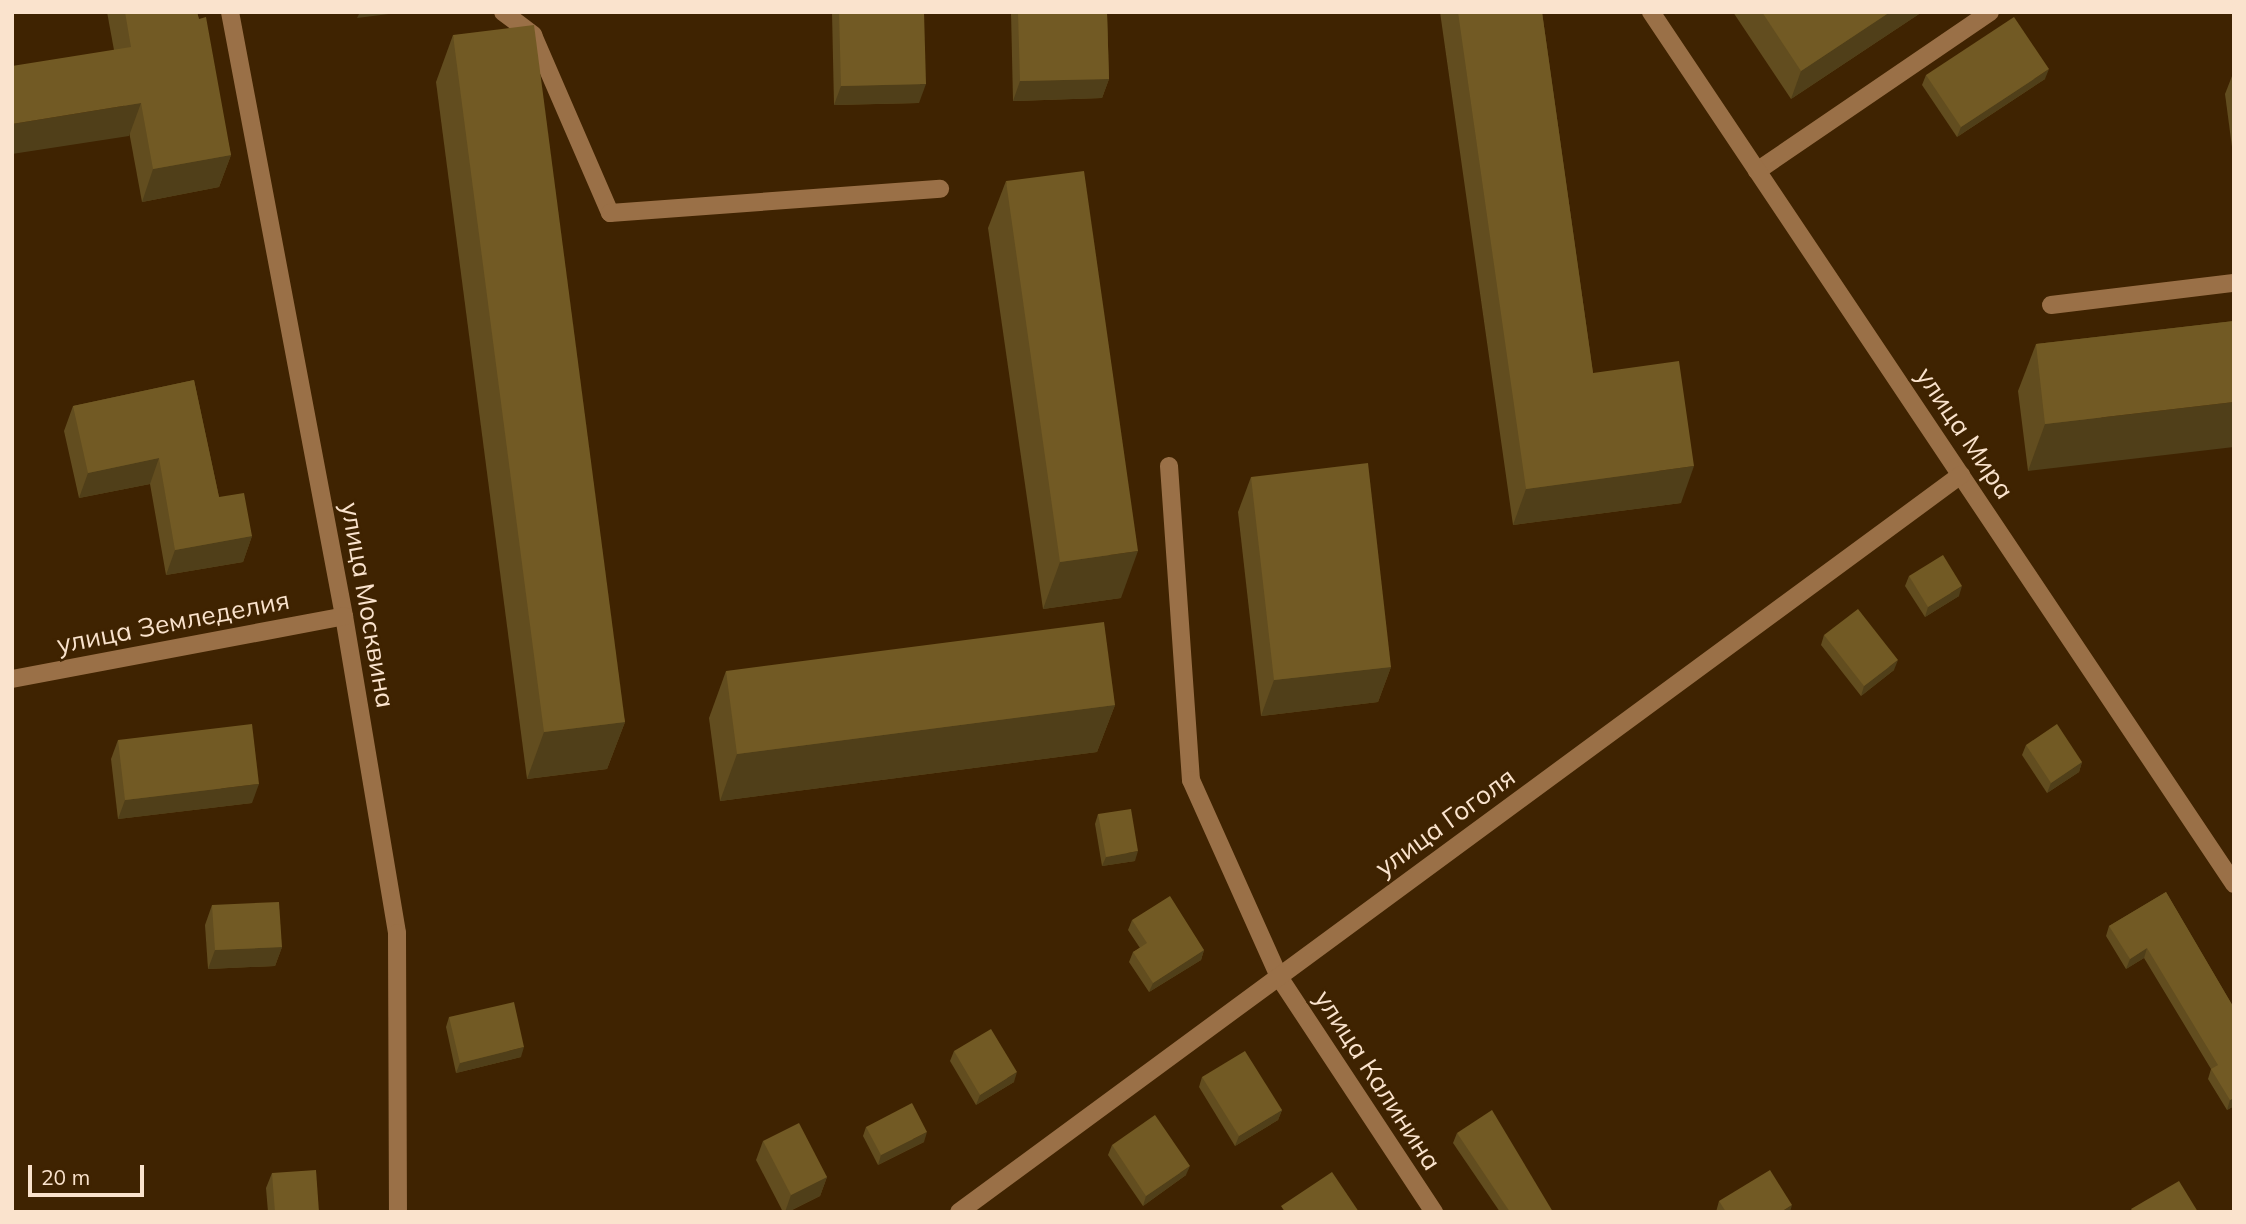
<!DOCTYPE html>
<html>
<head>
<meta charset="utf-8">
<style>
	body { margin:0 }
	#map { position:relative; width:2246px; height:1224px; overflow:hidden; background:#3f2301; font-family:Mulish,sans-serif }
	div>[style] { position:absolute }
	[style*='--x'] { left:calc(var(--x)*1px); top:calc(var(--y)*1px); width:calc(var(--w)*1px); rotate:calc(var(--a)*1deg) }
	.service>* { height:18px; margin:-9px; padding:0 9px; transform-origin:9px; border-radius:9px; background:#9a7047 }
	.minor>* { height:18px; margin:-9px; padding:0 9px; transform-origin:9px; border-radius:9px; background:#9a7047 }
	.wall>* { inset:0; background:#624d1f }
	.shaded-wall>* { inset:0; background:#503f19 }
	.building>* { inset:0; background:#725a24 }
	span { translate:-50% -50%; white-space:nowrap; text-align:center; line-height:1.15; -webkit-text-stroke:5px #3f2301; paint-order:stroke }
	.street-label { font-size:26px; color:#fae3cd }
	.frame { position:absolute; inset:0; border:14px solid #fae3cd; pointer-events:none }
	.scale { position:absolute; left:28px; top:1165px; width:116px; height:32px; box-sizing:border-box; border:4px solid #fae3cd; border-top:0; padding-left:9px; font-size:21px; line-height:24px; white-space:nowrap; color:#fae3cd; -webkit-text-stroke:5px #3f2301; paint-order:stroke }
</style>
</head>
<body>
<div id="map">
	<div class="service">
		<div style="--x:503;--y:12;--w:38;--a:37"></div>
		<div style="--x:533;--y:35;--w:194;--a:66.6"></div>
		<div style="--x:610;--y:213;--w:331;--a:-4.2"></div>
		<div style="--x:1757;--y:171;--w:282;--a:-34.3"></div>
		<div style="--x:2051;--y:305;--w:184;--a:-6.9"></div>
		<div style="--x:1169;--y:466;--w:315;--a:86"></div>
		<div style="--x:1191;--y:780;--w:216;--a:65.9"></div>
	</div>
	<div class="minor">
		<div style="--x:230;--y:12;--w:615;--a:79.31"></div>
		<div style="--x:344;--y:616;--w:321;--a:80.5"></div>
		<div style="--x:397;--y:933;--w:279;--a:89.8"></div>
		<div style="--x:1651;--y:12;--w:1049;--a:56.23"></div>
		<div style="--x:12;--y:679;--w:338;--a:-10.7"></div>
		<div style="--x:1279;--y:977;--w:282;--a:56.6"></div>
		<div style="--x:959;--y:1212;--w:1244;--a:-36.34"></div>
	</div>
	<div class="wall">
		<div style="clip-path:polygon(107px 12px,197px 12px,231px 155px,219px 187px,142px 202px)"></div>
		<div style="clip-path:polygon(832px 12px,924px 12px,919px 103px,834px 105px)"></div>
		<div style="clip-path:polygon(1011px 12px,1107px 12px,1109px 79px,1102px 98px,1013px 101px)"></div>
		<div style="clip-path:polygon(1440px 12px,1542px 12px,1593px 373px,1681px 503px,1513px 525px)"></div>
		<div style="clip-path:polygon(1733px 12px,1922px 12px,1791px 99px)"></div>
		<div style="clip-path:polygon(453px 35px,625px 722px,607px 769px,527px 779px,436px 82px)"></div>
		<div style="clip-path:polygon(2234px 71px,2234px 162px,2225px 94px)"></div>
		<div style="clip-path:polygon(1926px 75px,2045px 79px,1957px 137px,1922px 85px)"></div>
		<div style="clip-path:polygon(1006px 181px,1121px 598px,1043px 609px,988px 228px)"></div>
		<div style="clip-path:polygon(2234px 321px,2028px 471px,2018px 391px,2036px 344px)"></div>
		<div style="clip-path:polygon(194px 380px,219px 497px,252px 536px,243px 562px,166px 575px,150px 484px,79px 498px,64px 431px,73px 406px)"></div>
		<div style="clip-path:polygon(1251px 477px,1391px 667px,1378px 702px,1261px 716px,1238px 512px)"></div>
		<div style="clip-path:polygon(1909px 576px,1959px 596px,1925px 617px,1905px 586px)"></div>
		<div style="clip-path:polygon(1824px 635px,1894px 670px,1861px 696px,1821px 645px)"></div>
		<div style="clip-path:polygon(726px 671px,1115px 705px,1097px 752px,720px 801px,709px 718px)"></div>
		<div style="clip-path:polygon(118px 740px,252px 803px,118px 819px,111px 759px)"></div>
		<div style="clip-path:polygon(2026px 745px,2082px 762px,2079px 772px,2047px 793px,2022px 755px)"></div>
		<div style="clip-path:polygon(1098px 814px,1135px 861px,1102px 866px,1095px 824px)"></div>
		<div style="clip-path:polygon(2166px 892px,2234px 1008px,2234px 1106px,2227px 1110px,2208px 1079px,2211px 1069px,2144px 958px,2126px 969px,2106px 936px,2109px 926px)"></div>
		<div style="clip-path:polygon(212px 905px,282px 947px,275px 966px,208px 969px,205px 925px)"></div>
		<div style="clip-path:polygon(1132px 920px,1204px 950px,1201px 960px,1149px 992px,1129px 962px,1133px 952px,1140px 948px,1128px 930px)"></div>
		<div style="clip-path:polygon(449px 1017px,521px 1057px,456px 1073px,446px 1027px)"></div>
		<div style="clip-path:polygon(954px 1051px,1014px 1082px,976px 1105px,950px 1061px)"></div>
		<div style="clip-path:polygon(1202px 1077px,1282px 1110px,1278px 1120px,1235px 1146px,1199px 1087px)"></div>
		<div style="clip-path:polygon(866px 1127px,924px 1142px,878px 1165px,863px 1136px)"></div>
		<div style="clip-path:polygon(1457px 1133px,1553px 1212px,1500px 1212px,1453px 1143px)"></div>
		<div style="clip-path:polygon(763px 1141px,827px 1177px,820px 1196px,788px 1212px,783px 1212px,756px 1160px)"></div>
		<div style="clip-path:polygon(1112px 1145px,1186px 1175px,1143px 1206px,1108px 1155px)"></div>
		<div style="clip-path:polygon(272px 1173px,319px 1212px,268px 1212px,266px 1188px)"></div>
		<div style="clip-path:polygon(1719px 1201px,1790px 1212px,1716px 1212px)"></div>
	</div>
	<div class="shaded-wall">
		<div style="clip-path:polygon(360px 12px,405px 12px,357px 18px)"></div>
		<div style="clip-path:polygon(1890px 12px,1922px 12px,1791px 99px,1801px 71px)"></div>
		<div style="clip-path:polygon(2049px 69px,2045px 79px,1957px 137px,1961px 127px)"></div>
		<div style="clip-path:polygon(1109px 79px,1102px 98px,1013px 101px,1020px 81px)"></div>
		<div style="clip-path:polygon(926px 84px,919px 103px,834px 105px,841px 86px)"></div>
		<div style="clip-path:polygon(141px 103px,129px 136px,12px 154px,12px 124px)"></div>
		<div style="clip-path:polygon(231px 155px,219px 187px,142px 202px,153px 169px)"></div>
		<div style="clip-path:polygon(2234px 402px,2234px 447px,2028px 471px,2045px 424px)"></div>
		<div style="clip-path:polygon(159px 458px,150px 484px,79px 498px,88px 473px)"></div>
		<div style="clip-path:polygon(1694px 466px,1681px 503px,1513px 525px,1526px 489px)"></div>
		<div style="clip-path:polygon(252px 536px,243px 562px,166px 575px,175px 550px)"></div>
		<div style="clip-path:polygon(1138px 551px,1121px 598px,1043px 609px,1060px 562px)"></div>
		<div style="clip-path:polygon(1962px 586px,1959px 596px,1925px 617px,1928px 607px)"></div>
		<div style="clip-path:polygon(1898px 660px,1894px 670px,1861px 696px,1864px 686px)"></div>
		<div style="clip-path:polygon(1391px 667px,1378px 702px,1261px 716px,1274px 680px)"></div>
		<div style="clip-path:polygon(1115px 705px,1097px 752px,720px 801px,737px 754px)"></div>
		<div style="clip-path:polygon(625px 722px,607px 769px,527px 779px,544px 732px)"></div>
		<div style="clip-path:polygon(2082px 762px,2079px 772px,2047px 793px,2051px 783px)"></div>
		<div style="clip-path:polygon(259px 784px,252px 803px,118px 819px,125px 800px)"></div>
		<div style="clip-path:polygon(1138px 851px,1135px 861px,1102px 866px,1106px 857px)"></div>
		<div style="clip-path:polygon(282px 947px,275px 966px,208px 969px,215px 950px)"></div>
		<div style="clip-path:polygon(2147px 948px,2144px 958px,2126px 969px,2130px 959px)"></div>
		<div style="clip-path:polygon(1204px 950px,1201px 960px,1149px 992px,1153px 983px)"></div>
		<div style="clip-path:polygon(524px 1047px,521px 1057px,456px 1073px,460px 1063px)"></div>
		<div style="clip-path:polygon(1017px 1072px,1014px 1082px,976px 1105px,980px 1095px)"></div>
		<div style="clip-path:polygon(2234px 1098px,2234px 1106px,2227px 1110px,2230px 1100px)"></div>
		<div style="clip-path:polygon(1282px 1110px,1278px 1120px,1235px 1146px,1239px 1136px)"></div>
		<div style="clip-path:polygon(927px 1132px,924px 1142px,878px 1165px,881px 1155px)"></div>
		<div style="clip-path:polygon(1190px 1166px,1186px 1175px,1143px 1206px,1146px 1196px)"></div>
		<div style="clip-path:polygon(827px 1177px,820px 1196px,788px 1212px,785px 1212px,791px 1195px)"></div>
		<div style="clip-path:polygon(1792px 1205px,1790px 1212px,1781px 1212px)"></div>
	</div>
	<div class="building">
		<div style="clip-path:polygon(125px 12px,197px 12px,199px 19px,206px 17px,231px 155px,153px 169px,141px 103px,12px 124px,12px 66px,131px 47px)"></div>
		<div style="clip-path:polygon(839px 12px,924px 12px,926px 84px,841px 86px)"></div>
		<div style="clip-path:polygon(1018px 12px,1107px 12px,1109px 79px,1020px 81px)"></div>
		<div style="clip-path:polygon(1458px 12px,1542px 12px,1593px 373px,1679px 361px,1694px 466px,1526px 489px)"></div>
		<div style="clip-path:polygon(1762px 12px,1890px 12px,1801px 71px)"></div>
		<div style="clip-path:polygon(2014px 17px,2049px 69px,1961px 127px,1926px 75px)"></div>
		<div style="clip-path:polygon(534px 25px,625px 722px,544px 732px,453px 35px)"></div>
		<div style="clip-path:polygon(1084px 171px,1138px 551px,1060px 562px,1006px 181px)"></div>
		<div style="clip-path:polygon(2234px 321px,2234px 402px,2045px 424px,2036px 344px)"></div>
		<div style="clip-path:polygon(194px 380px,219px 497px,244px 493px,252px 536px,175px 550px,159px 458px,88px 473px,73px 406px)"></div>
		<div style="clip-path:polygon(1368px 463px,1391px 667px,1274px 680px,1251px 477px)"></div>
		<div style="clip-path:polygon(1943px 555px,1962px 586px,1928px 607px,1909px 576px)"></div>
		<div style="clip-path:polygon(1858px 609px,1898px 660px,1864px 686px,1824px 635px)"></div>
		<div style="clip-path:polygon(1104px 622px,1115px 705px,737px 754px,726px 671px)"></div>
		<div style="clip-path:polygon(252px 724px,259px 784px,125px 800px,118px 740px)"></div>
		<div style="clip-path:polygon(2057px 724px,2082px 762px,2051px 783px,2026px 745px)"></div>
		<div style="clip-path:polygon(1131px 809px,1138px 851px,1106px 857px,1098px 814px)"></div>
		<div style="clip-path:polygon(2166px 892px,2234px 1008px,2234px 1098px,2230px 1100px,2211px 1069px,2218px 1065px,2147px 948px,2130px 959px,2109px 926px)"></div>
		<div style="clip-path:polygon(1170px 896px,1204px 950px,1153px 983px,1133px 952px,1147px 943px,1132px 920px)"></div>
		<div style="clip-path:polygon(279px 902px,282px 947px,215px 950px,212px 905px)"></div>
		<div style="clip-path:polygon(514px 1002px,524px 1047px,460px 1063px,449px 1017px)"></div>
		<div style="clip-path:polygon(991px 1029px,1017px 1072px,980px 1095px,954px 1051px)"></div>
		<div style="clip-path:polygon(1245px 1051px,1282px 1110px,1239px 1136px,1202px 1077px)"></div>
		<div style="clip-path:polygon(912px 1103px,927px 1132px,881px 1155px,866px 1127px)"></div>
		<div style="clip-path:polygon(1492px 1110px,1553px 1212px,1510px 1212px,1457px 1133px)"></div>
		<div style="clip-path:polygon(1155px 1115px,1190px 1166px,1146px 1196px,1112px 1145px)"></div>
		<div style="clip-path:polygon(799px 1123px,827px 1177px,791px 1195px,763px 1141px)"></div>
		<div style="clip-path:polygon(316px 1170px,319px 1212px,275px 1212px,272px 1173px)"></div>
		<div style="clip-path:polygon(1770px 1170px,1792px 1205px,1781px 1212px,1726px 1212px,1719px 1201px)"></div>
		<div style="clip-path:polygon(1332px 1172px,1359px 1212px,1285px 1212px,1281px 1206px)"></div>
		<div style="clip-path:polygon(2179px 1181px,2198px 1212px,2133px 1212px,2131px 1209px)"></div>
	</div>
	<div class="street-label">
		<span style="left:1965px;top:433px;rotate:56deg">улица Мира</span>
		<span style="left:368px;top:605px;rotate:80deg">улица Москвина</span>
		<span style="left:173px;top:622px;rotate:-11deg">улица Земледелия</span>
		<span style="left:1445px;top:822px;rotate:-36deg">улица Гоголя</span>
		<span style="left:1378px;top:1080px;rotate:57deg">улица Калинина</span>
	</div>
	<div class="frame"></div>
	<div class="scale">20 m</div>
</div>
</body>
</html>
